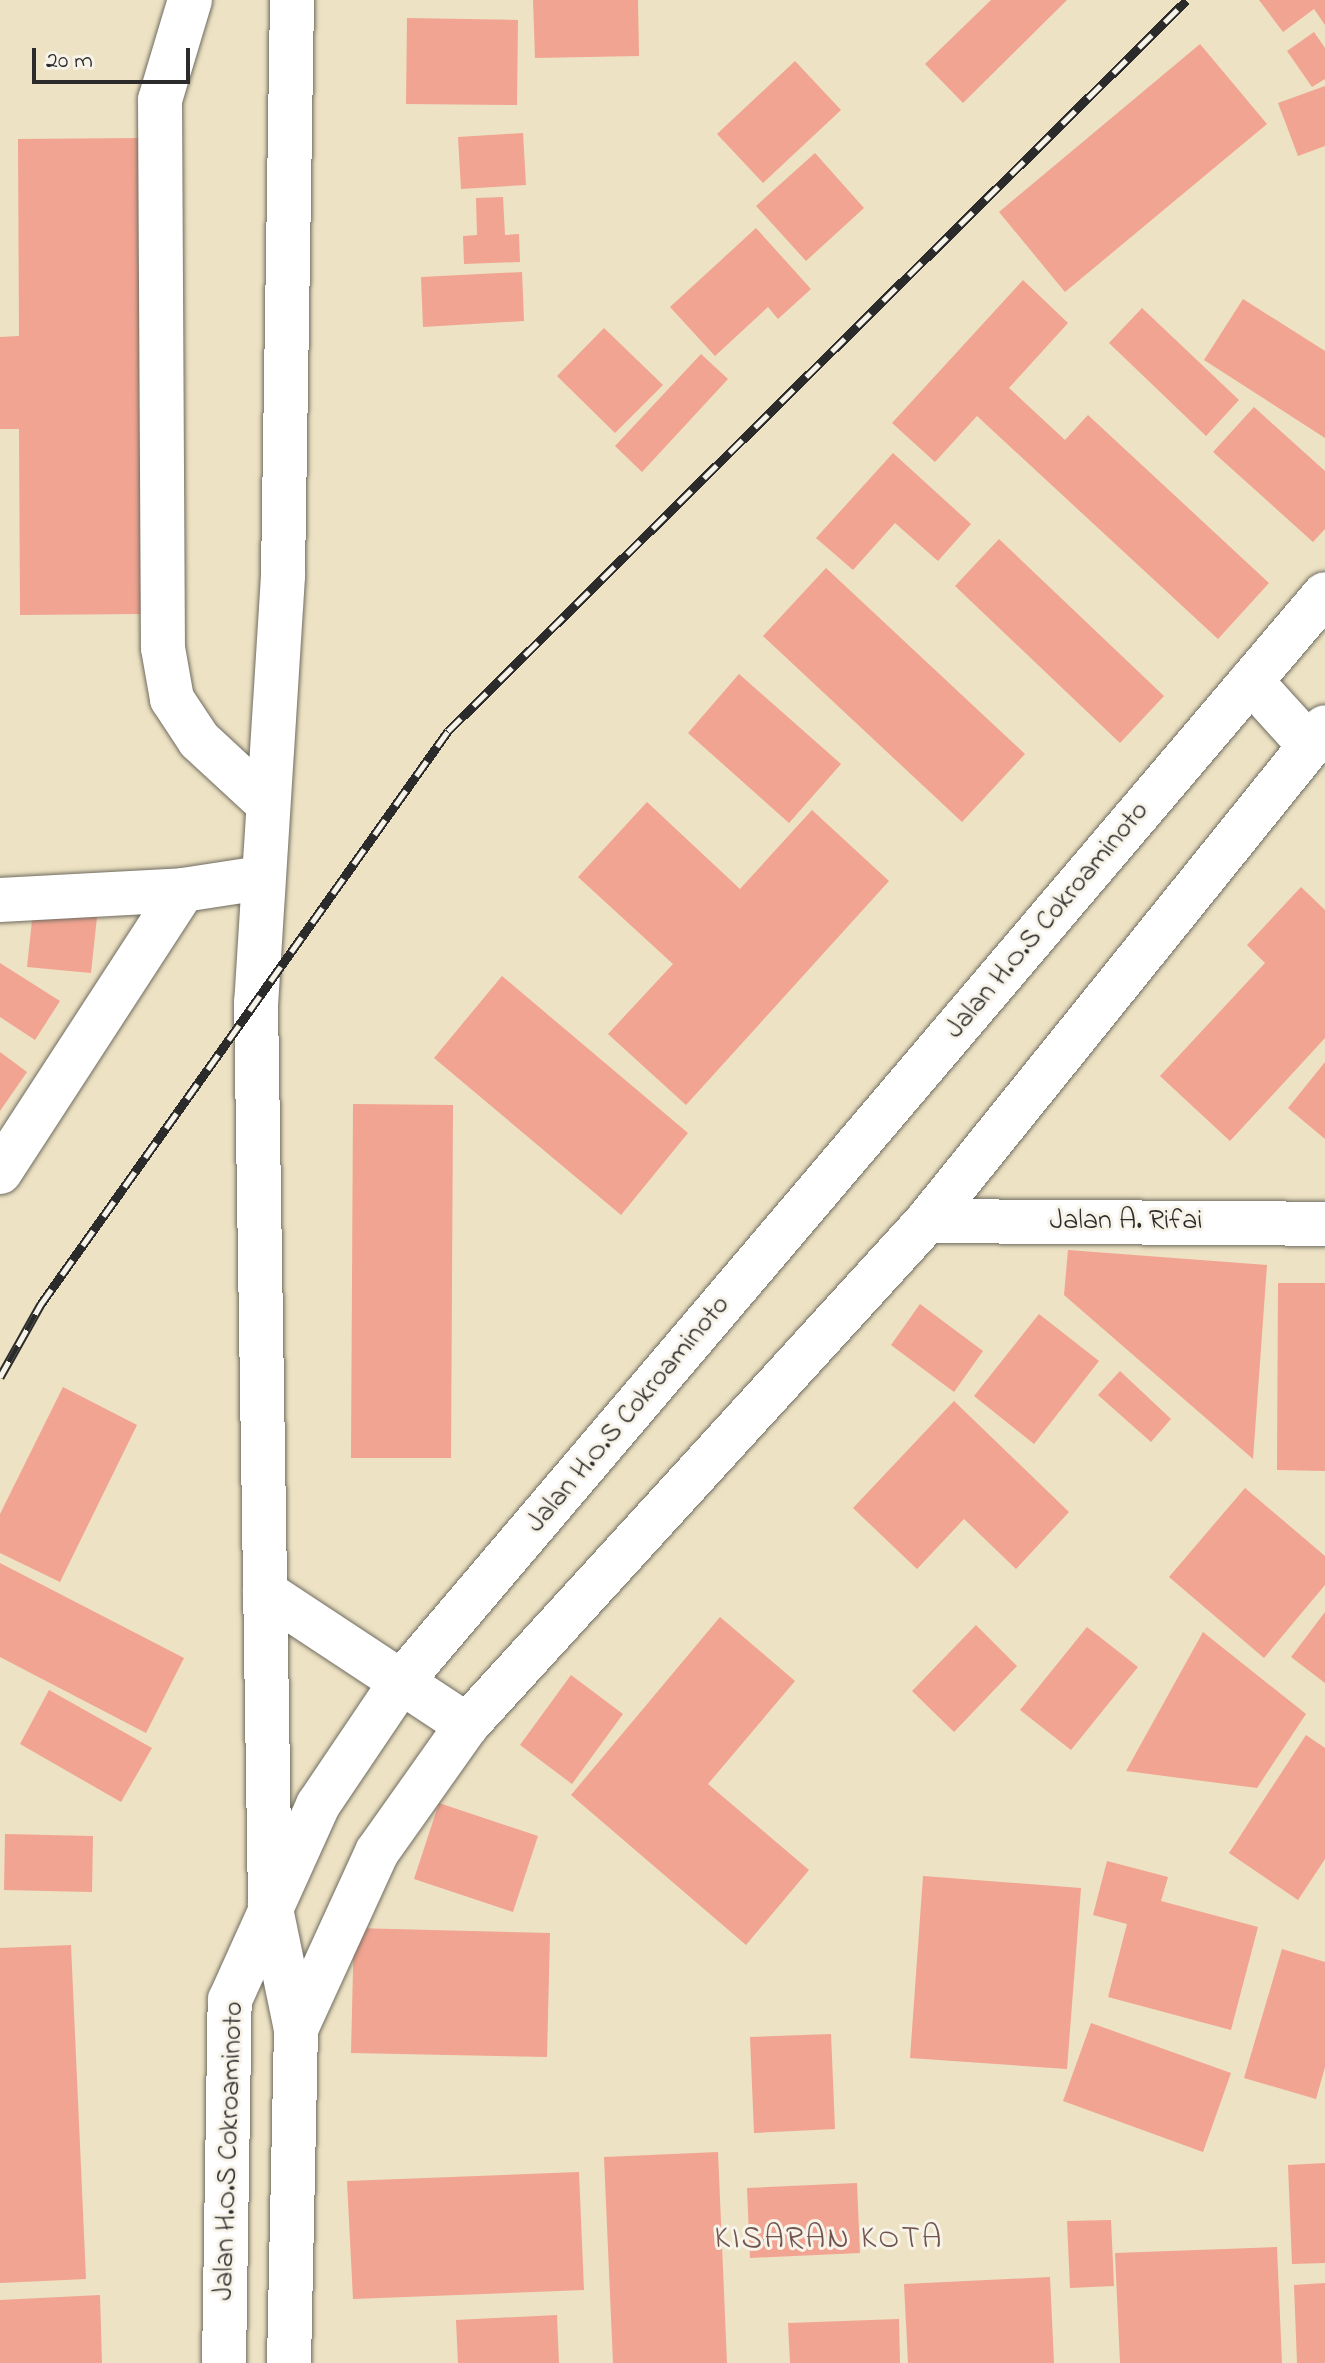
<!DOCTYPE html>
<html>
<head>
<meta charset="utf-8">
<style>
	body { margin:0 }
	#map { position:relative; width:1325px; height:2363px; overflow:hidden; background:#ede2c3; font-family:"Indie Flower",sans-serif }
	div>[style] { position:absolute }
	[style*='--x'] { left:calc(var(--x)*1px); top:calc(var(--y)*1px); width:calc(var(--w)*1px); rotate:calc(var(--a)*1deg) }
	.building>* { inset:0; background:#f1a491 }
	.roads { filter:drop-shadow(0 0 2px #6f6b60) drop-shadow(0 0 2px #6f6b60) }
	.minor>* { height:44px; margin:-22px; padding:0 22px; transform-origin:22px; border-radius:22px; background:#fff }
	.major>* { height:44px; margin:-22px; padding:0 22px; transform-origin:22px; border-radius:22px; background:#fff }
	.rail>* { height:9px; margin-top:-4.5px; transform-origin:0; background:repeating-linear-gradient(90deg,#f7f3e8 0 18px,#2b2b2b 0 36px); box-sizing:border-box; border-block:2px solid #2b2b2b }
	span { translate:-50% -50%; white-space:nowrap; text-align:center; line-height:1.15; -webkit-text-stroke:6px #f7f3e8; paint-order:stroke }
	.street-label { font-size:28px; color:#2b2b2b }
	.quarter-label { font-size:32px; color:#70554f; letter-spacing:2px }
	.scale { position:absolute; left:32px; top:48px; width:158px; height:36px; box-sizing:border-box; border:4px solid #2b2b2b; border-top:0; padding-left:10px; font-size:24px; line-height:28px; white-space:nowrap; color:#2b2b2b; -webkit-text-stroke:6px #f7f3e8; paint-order:stroke }
</style>
</head>
<body>
<div id="map">
	<div class="building">
		<div style="clip-path:polygon(533px 0,638px 0,639px 56px,535px 58px)"></div>
		<div style="clip-path:polygon(991px 0,1067px 0,963px 103px,925px 64px)"></div>
		<div style="clip-path:polygon(1259px 0,1325px 0,1325px 25px,1314px 9px,1283px 32px)"></div>
		<div style="clip-path:polygon(407px 18px,518px 20px,517px 105px,406px 104px)"></div>
		<div style="clip-path:polygon(1314px 32px,1325px 48px,1325px 79px,1312px 87px,1287px 51px)"></div>
		<div style="clip-path:polygon(1200px 44px,1267px 124px,1065px 292px,999px 212px)"></div>
		<div style="clip-path:polygon(795px 61px,841px 110px,763px 183px,717px 134px)"></div>
		<div style="clip-path:polygon(1325px 86px,1325px 146px,1298px 156px,1278px 103px)"></div>
		<div style="clip-path:polygon(523px 133px,526px 185px,461px 189px,458px 137px)"></div>
		<div style="clip-path:polygon(138px 138px,141px 614px,20px 615px,19px 429px,0 429px,0 337px,19px 336px,18px 139px)"></div>
		<div style="clip-path:polygon(815px 153px,864px 208px,806px 261px,756px 206px)"></div>
		<div style="clip-path:polygon(503px 197px,505px 235px,519px 234px,520px 262px,464px 264px,463px 236px,477px 235px,476px 198px)"></div>
		<div style="clip-path:polygon(756px 228px,811px 289px,778px 319px,768px 307px,715px 356px,670px 307px)"></div>
		<div style="clip-path:polygon(522px 272px,524px 321px,423px 327px,421px 277px)"></div>
		<div style="clip-path:polygon(1023px 280px,1068px 323px,1009px 388px,1065px 440px,1088px 415px,1269px 583px,1218px 639px,977px 416px,935px 462px,892px 423px)"></div>
		<div style="clip-path:polygon(1243px 299px,1325px 351px,1325px 438px,1204px 360px)"></div>
		<div style="clip-path:polygon(1142px 308px,1239px 400px,1206px 436px,1109px 343px)"></div>
		<div style="clip-path:polygon(604px 328px,663px 385px,615px 433px,557px 376px)"></div>
		<div style="clip-path:polygon(701px 354px,728px 379px,642px 472px,615px 446px)"></div>
		<div style="clip-path:polygon(1254px 407px,1325px 471px,1325px 529px,1313px 542px,1213px 452px)"></div>
		<div style="clip-path:polygon(893px 453px,971px 524px,938px 561px,895px 523px,853px 570px,816px 538px)"></div>
		<div style="clip-path:polygon(999px 539px,1164px 696px,1120px 743px,955px 586px)"></div>
		<div style="clip-path:polygon(826px 568px,1025px 754px,962px 822px,763px 636px)"></div>
		<div style="clip-path:polygon(739px 674px,841px 764px,789px 823px,688px 733px)"></div>
		<div style="clip-path:polygon(647px 802px,740px 889px,812px 810px,889px 881px,686px 1105px,608px 1034px,673px 964px,578px 877px)"></div>
		<div style="clip-path:polygon(1301px 887px,1325px 910px,1325px 1038px,1230px 1141px,1160px 1076px,1265px 963px,1247px 945px)"></div>
		<div style="clip-path:polygon(33px 911px,97px 917px,91px 973px,27px 967px)"></div>
		<div style="clip-path:polygon(0 963px,60px 1001px,35px 1040px,0 1017px)"></div>
		<div style="clip-path:polygon(502px 976px,688px 1133px,621px 1215px,434px 1058px)"></div>
		<div style="clip-path:polygon(0 1052px,27px 1072px,0 1111px)"></div>
		<div style="clip-path:polygon(1325px 1062px,1325px 1139px,1288px 1108px)"></div>
		<div style="clip-path:polygon(353px 1104px,453px 1105px,451px 1458px,351px 1458px)"></div>
		<div style="clip-path:polygon(1068px 1250px,1267px 1265px,1253px 1459px,1064px 1295px)"></div>
		<div style="clip-path:polygon(1278px 1283px,1325px 1283px,1325px 1471px,1277px 1470px)"></div>
		<div style="clip-path:polygon(920px 1304px,983px 1351px,954px 1392px,891px 1345px)"></div>
		<div style="clip-path:polygon(1039px 1314px,1099px 1361px,1034px 1444px,974px 1396px)"></div>
		<div style="clip-path:polygon(1120px 1371px,1171px 1419px,1151px 1442px,1098px 1395px)"></div>
		<div style="clip-path:polygon(63px 1387px,137px 1425px,60px 1582px,0 1553px,0 1514px)"></div>
		<div style="clip-path:polygon(954px 1401px,1069px 1512px,1016px 1569px,964px 1519px,917px 1569px,853px 1508px)"></div>
		<div style="clip-path:polygon(1245px 1488px,1325px 1556px,1325px 1585px,1264px 1658px,1169px 1577px)"></div>
		<div style="clip-path:polygon(0 1563px,184px 1658px,146px 1733px,0 1657px)"></div>
		<div style="clip-path:polygon(1325px 1612px,1325px 1683px,1291px 1657px)"></div>
		<div style="clip-path:polygon(720px 1617px,795px 1681px,708px 1784px,809px 1870px,746px 1945px,571px 1795px)"></div>
		<div style="clip-path:polygon(976px 1625px,1017px 1666px,954px 1732px,912px 1691px)"></div>
		<div style="clip-path:polygon(1087px 1627px,1138px 1667px,1071px 1750px,1020px 1710px)"></div>
		<div style="clip-path:polygon(1203px 1632px,1306px 1714px,1257px 1788px,1126px 1771px)"></div>
		<div style="clip-path:polygon(571px 1675px,623px 1714px,572px 1784px,520px 1745px)"></div>
		<div style="clip-path:polygon(49px 1690px,152px 1748px,121px 1802px,20px 1744px)"></div>
		<div style="clip-path:polygon(1306px 1735px,1325px 1748px,1325px 1859px,1298px 1900px,1229px 1853px)"></div>
		<div style="clip-path:polygon(439px 1803px,538px 1836px,513px 1912px,414px 1879px)"></div>
		<div style="clip-path:polygon(5px 1834px,93px 1836px,92px 1892px,4px 1890px)"></div>
		<div style="clip-path:polygon(1107px 1861px,1168px 1877px,1161px 1901px,1258px 1927px,1231px 2030px,1108px 1997px,1127px 1924px,1093px 1915px)"></div>
		<div style="clip-path:polygon(923px 1876px,1081px 1888px,1067px 2069px,910px 2058px)"></div>
		<div style="clip-path:polygon(354px 1928px,550px 1933px,547px 2057px,351px 2053px)"></div>
		<div style="clip-path:polygon(71px 1945px,86px 2279px,0 2283px,0 1948px)"></div>
		<div style="clip-path:polygon(1282px 1949px,1325px 1962px,1325px 2067px,1316px 2099px,1244px 2078px)"></div>
		<div style="clip-path:polygon(1091px 2023px,1231px 2073px,1203px 2152px,1063px 2101px)"></div>
		<div style="clip-path:polygon(831px 2034px,835px 2129px,754px 2133px,750px 2037px)"></div>
		<div style="clip-path:polygon(718px 2152px,727px 2363px,613px 2363px,604px 2157px)"></div>
		<div style="clip-path:polygon(1325px 2163px,1325px 2263px,1292px 2264px,1288px 2165px)"></div>
		<div style="clip-path:polygon(579px 2172px,584px 2290px,353px 2299px,347px 2181px)"></div>
		<div style="clip-path:polygon(857px 2183px,860px 2253px,750px 2258px,747px 2188px)"></div>
		<div style="clip-path:polygon(1111px 2220px,1114px 2286px,1070px 2288px,1067px 2221px)"></div>
		<div style="clip-path:polygon(1277px 2247px,1282px 2363px,1120px 2363px,1115px 2253px)"></div>
		<div style="clip-path:polygon(1050px 2277px,1054px 2363px,908px 2363px,904px 2284px)"></div>
		<div style="clip-path:polygon(1325px 2283px,1325px 2363px,1297px 2363px,1294px 2285px)"></div>
		<div style="clip-path:polygon(100px 2295px,102px 2363px,0 2363px,0 2300px)"></div>
		<div style="clip-path:polygon(557px 2315px,559px 2363px,458px 2363px,456px 2320px)"></div>
		<div style="clip-path:polygon(899px 2319px,900px 2363px,790px 2363px,788px 2323px)"></div>
	</div>
	<div class="roads">
		<div class="minor">
			<div style="--x:190;--y:0;--w:104;--a:106.7"></div>
			<div style="--x:160;--y:100;--w:548;--a:89.69"></div>
			<div style="--x:163;--y:648;--w:52;--a:80"></div>
			<div style="--x:172;--y:699;--w:49;--a:56.6"></div>
			<div style="--x:199;--y:740;--w:93;--a:42.8"></div>
			<div style="--x:292;--y:0;--w:576;--a:90.9"></div>
			<div style="--x:283;--y:576;--w:427;--a:93.6"></div>
			<div style="--x:256;--y:1002;--w:902;--a:89.11"></div>
			<div style="--x:270;--y:1904;--w:128;--a:78.3"></div>
			<div style="--x:0;--y:900;--w:183;--a:-3.1"></div>
			<div style="--x:183;--y:890;--w:79;--a:-8.7"></div>
			<div style="--x:0;--y:1172;--w:336;--a:-57"></div>
			<div style="--x:927;--y:1221;--w:398;--a:0.4"></div>
			<div style="--x:265;--y:1592;--w:242;--a:33.4"></div>
		</div>
		<div class="major">
			<div style="--x:1251;--y:681;--w:86;--a:47.8"></div>
			<div style="--x:224;--y:2363;--w:363;--a:-89.1"></div>
			<div style="--x:230;--y:2000;--w:214;--a:-65.7"></div>
			<div style="--x:318;--y:1805;--w:148;--a:-56"></div>
			<div style="--x:401;--y:1682;--w:1427;--a:-49.66"></div>
			<div style="--x:289;--y:2363;--w:334;--a:-88.8"></div>
			<div style="--x:296;--y:2029;--w:195;--a:-65.4"></div>
			<div style="--x:377;--y:1852;--w:156;--a:-54.7"></div>
			<div style="--x:467;--y:1725;--w:682;--a:-47.61"></div>
			<div style="--x:927;--y:1221;--w:634;--a:-51.14"></div>
		</div>
	</div>
	<div class="rail">
		<div style="--x:0;--y:1377;--w:84;--a:-60.7"></div>
		<div style="--x:41;--y:1304;--w:703;--a:-54.61"></div>
		<div style="--x:448;--y:731;--w:1039;--a:-44.69"></div>
	</div>
	<div class="street-label">
		<span style="left:1048px;top:921px;rotate:-50deg">Jalan H.O.S Cokroaminoto</span>
		<span style="left:1126px;top:1222px">Jalan A. Rifai</span>
		<span style="left:629px;top:1415px;rotate:-50deg">Jalan H.O.S Cokroaminoto</span>
		<span style="left:230px;top:2151px;rotate:-88deg">Jalan H.O.S Cokroaminoto</span>
	</div>
	<div class="quarter-label">
		<span style="left:829px;top:2240px">KISARAN KOTA</span>
	</div>
	<div class="scale">20 m</div>
</div>
</body>
</html>
